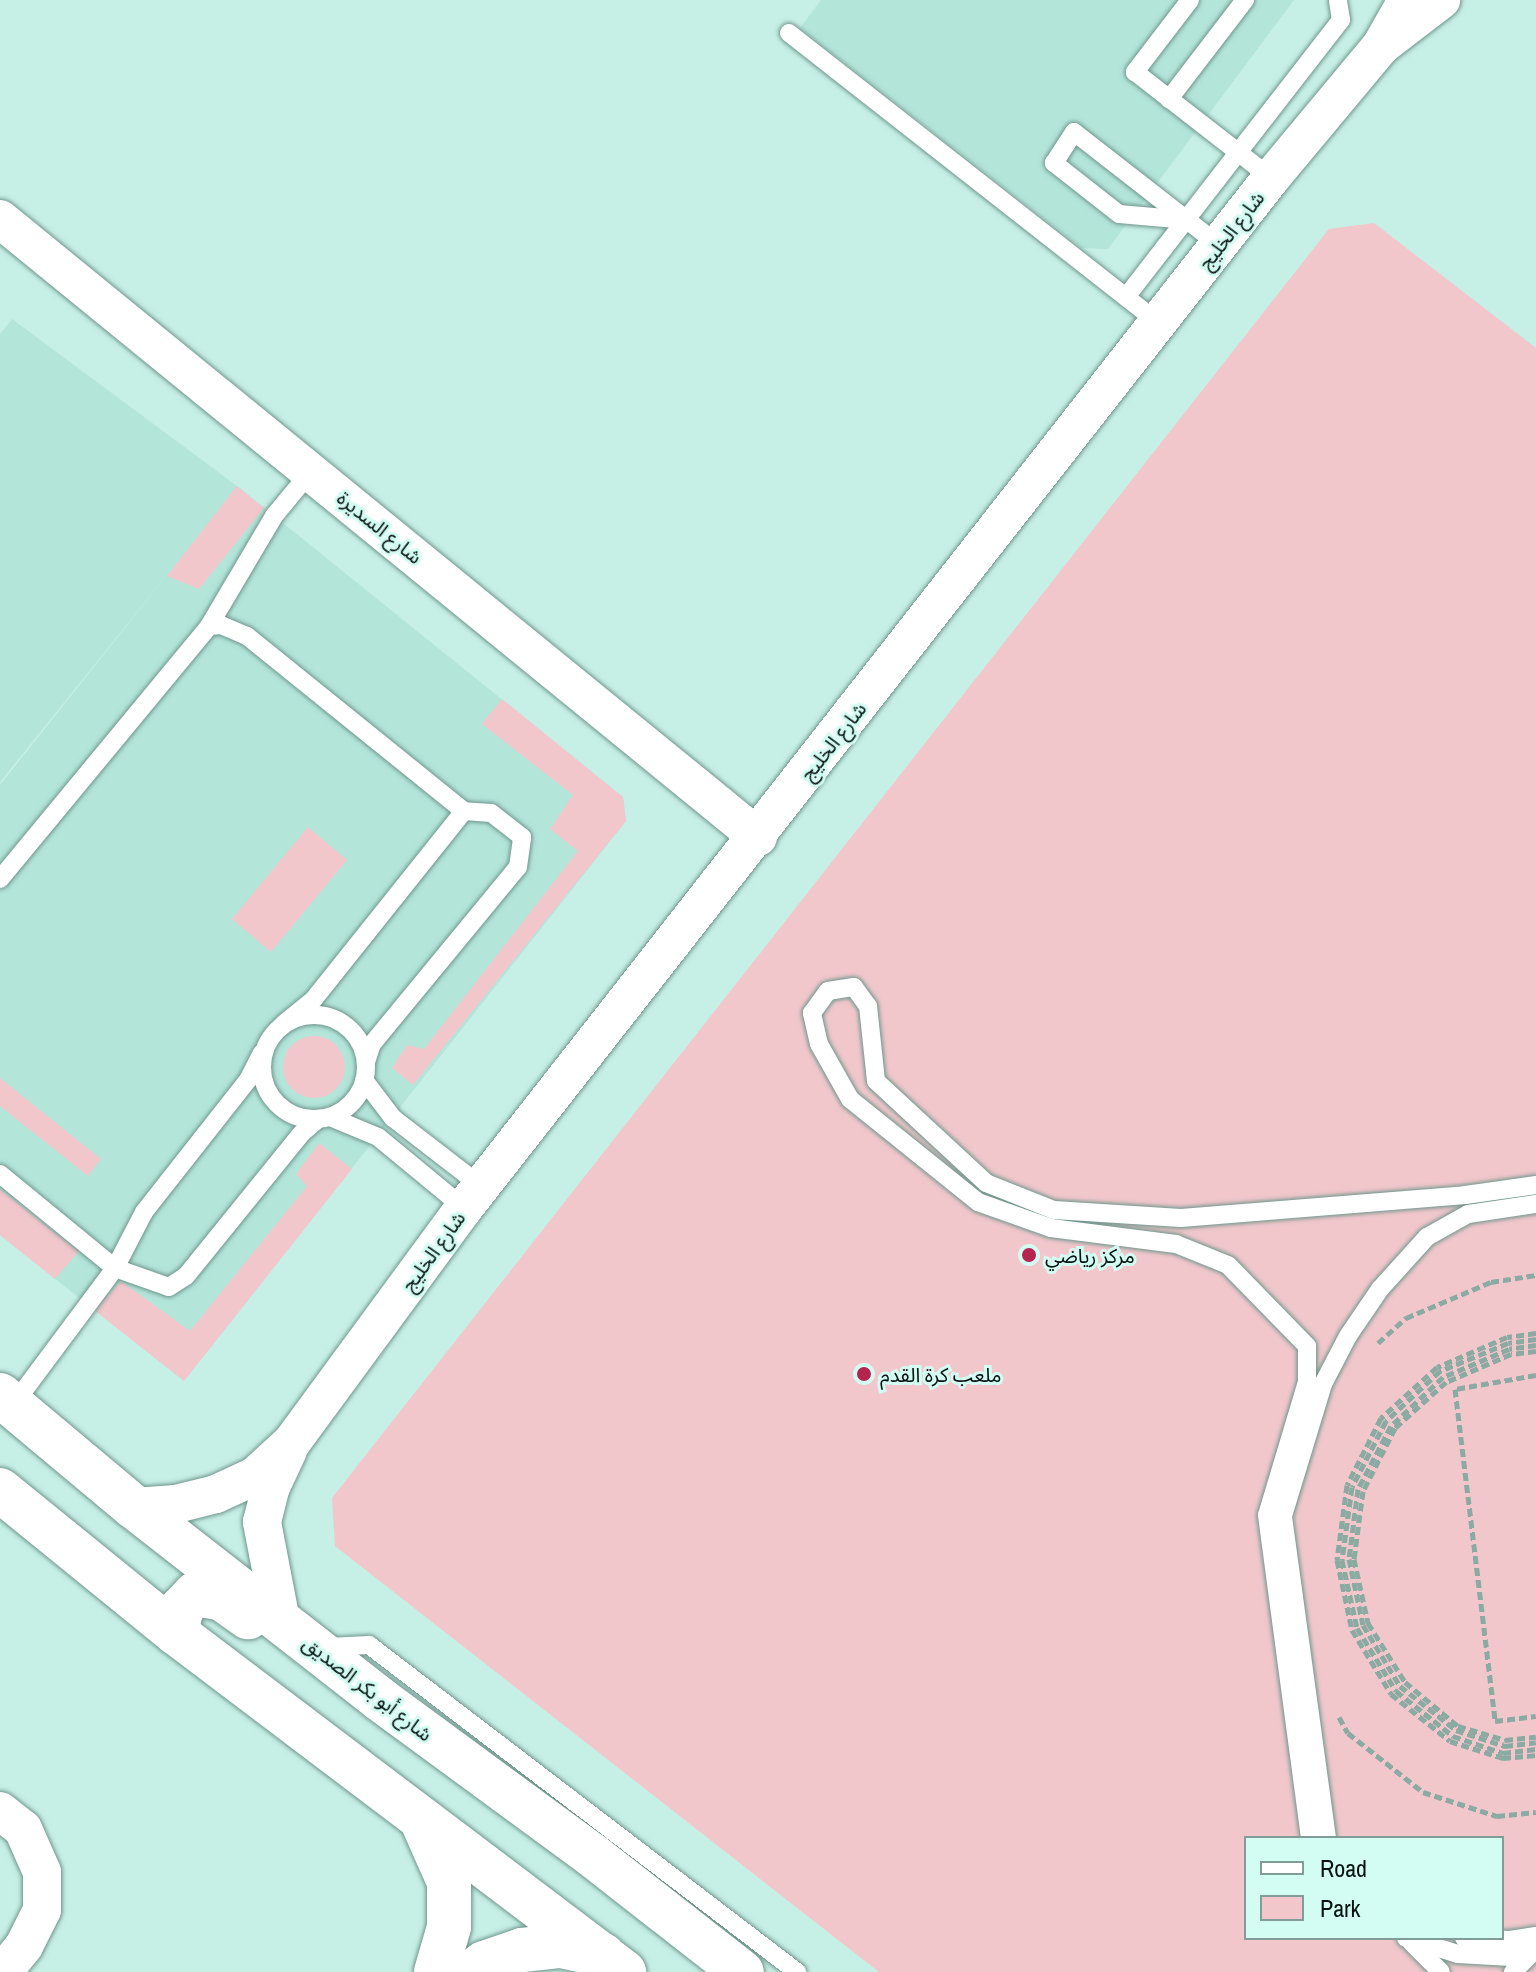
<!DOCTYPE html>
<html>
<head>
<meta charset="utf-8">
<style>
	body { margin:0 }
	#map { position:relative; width:1536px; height:1972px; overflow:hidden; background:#c6efe5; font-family:"Archivo Narrow","Noto Sans Arabic",sans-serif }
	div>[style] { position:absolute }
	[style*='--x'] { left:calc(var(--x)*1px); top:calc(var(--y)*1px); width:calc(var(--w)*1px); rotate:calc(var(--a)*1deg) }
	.built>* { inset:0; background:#b3e5d9 }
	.green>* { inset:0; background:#f1c7cc }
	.round { border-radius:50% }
	.path>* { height:5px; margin-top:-2.5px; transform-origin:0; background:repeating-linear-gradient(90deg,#8aaaa2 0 8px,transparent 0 12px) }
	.roads { filter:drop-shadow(0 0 2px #70968d) drop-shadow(0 0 2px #70968d) }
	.lane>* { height:18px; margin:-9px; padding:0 9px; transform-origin:9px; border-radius:9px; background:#fff }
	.lane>.ring { margin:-9px; padding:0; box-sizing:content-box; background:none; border:18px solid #fff; border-radius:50% }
	.street>* { height:38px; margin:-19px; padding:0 19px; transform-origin:19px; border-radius:19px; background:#fff }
	.secondary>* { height:44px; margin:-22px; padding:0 22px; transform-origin:22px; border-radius:22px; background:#fff }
	.dots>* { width:22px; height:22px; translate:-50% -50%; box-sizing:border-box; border:4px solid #d3fcf2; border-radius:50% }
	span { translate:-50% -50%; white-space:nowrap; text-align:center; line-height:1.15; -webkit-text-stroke:6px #d3fcf2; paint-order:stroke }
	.street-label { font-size:20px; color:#04120f }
	.poi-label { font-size:20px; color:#04120f }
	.left { translate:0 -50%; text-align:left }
	.legend { position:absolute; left:1244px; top:1836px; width:260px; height:104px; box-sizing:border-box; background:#d3fcf2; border:2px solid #809e97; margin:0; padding:10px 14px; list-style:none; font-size:24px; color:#04120f }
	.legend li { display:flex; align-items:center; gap:16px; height:40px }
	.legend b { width:40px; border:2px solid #809e97 }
</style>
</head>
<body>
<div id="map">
	<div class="built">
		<div style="clip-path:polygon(821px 0,1294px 0,1108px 249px,1082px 248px,800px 28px)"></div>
		<div style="clip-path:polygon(12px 319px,237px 486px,623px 797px,626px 821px,184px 1381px,0 1235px,0 785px,186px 551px,0 782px,0 334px)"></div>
	</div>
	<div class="green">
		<div style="clip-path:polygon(evenodd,1374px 223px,1536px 348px,1536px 1972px,879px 1972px,335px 1546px,332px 1498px,1329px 229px,1374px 223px,1246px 1838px,1502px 1838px,1502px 1938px,1246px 1938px,1246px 1838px)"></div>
		<div style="clip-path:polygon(237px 486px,264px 508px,199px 589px,167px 576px)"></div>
		<div style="clip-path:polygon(502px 699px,623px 797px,626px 821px,413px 1085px,392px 1068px,407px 1045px,424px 1049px,578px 851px,550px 829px,573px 795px,482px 724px)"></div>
		<div style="clip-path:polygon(308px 827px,347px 860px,271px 952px,232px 919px)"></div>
		<div class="round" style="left:283px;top:1036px;width:62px;height:62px"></div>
		<div style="clip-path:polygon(0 1078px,101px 1159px,88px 1176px,0 1106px)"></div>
		<div style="clip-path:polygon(319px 1143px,352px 1169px,184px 1381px,94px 1310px,121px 1281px,190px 1331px,307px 1186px,296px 1174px)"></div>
		<div style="clip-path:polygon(0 1189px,79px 1251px,55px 1279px,0 1235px)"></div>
	</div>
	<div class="path">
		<div style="--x:1536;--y:1333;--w:29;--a:172"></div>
		<div style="--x:1507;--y:1337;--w:76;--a:156.8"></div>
		<div style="--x:1437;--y:1367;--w:76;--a:137.7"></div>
		<div style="--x:1381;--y:1418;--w:75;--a:116.9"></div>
		<div style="--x:1347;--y:1485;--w:76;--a:97.6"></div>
		<div style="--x:1337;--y:1560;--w:72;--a:77.9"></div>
		<div style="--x:1352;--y:1630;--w:75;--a:58.6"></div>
		<div style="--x:1391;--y:1694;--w:75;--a:38.5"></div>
		<div style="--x:1450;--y:1741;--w:56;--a:17.8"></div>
		<div style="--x:1503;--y:1758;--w:33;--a:-5"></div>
		<div style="--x:1536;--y:1339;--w:28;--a:172"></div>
		<div style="--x:1508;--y:1343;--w:74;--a:157.6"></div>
		<div style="--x:1440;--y:1371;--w:74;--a:137.2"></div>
		<div style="--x:1386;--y:1421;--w:74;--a:117.3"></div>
		<div style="--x:1352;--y:1487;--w:74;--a:97.8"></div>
		<div style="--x:1342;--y:1560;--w:70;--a:77.6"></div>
		<div style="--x:1357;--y:1628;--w:74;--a:58.2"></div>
		<div style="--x:1396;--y:1691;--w:73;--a:38.3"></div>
		<div style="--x:1453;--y:1736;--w:53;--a:18.8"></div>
		<div style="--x:1503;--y:1753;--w:33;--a:-7"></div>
		<div style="--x:1378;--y:1343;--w:38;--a:-42"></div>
		<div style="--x:1406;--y:1318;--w:92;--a:-23"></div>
		<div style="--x:1491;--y:1282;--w:46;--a:-8.8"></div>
		<div style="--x:1536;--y:1345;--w:27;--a:172"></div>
		<div style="--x:1509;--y:1349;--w:72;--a:157"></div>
		<div style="--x:1443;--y:1377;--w:71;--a:136.7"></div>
		<div style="--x:1391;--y:1426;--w:71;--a:117.6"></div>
		<div style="--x:1358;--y:1489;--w:71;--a:97.3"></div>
		<div style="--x:1349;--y:1559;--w:67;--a:78"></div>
		<div style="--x:1363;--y:1625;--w:71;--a:58.8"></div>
		<div style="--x:1400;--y:1686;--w:71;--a:38.2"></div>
		<div style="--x:1456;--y:1730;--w:52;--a:18.1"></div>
		<div style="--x:1505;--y:1746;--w:31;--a:-7"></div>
		<div style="--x:1536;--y:1351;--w:25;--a:173"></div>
		<div style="--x:1511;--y:1354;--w:71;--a:156.7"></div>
		<div style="--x:1446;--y:1382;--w:69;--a:138"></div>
		<div style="--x:1395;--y:1428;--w:71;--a:116.9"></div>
		<div style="--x:1363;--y:1491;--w:69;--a:97.5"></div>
		<div style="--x:1354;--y:1559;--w:66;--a:77.7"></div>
		<div style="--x:1368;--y:1623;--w:70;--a:57.9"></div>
		<div style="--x:1405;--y:1682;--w:69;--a:39.7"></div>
		<div style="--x:1458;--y:1726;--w:49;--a:16.6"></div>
		<div style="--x:1505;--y:1740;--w:31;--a:-6"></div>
		<div style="--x:1536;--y:1375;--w:82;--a:170.2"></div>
		<div style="--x:1455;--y:1389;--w:334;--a:83.1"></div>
		<div style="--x:1495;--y:1721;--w:41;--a:-7"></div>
		<div style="--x:1339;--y:1717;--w:18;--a:61"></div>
		<div style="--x:1348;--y:1733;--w:95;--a:38.2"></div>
		<div style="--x:1423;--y:1792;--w:78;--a:18"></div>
		<div style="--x:1497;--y:1816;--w:39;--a:-6"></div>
	</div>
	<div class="roads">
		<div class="lane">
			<div style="--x:1190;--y:0;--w:91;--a:127.4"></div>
			<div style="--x:1135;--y:72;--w:172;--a:37.9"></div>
			<div style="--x:789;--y:33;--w:469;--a:38.1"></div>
			<div style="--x:1169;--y:99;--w:125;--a:-52.5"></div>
			<div style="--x:1187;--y:220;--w:68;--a:-175"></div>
			<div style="--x:1119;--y:214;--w:83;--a:-141.9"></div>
			<div style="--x:1054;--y:163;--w:37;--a:-57"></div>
			<div style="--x:1074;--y:132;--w:184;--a:37.9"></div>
			<div style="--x:1126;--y:297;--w:351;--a:-52.2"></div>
			<div style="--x:1341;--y:20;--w:20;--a:-99"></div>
			<div style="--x:209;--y:626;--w:12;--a:-5"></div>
			<div style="--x:221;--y:625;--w:28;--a:23"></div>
			<div style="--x:247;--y:636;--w:279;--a:38.9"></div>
			<div style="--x:464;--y:811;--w:242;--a:128.6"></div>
			<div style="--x:313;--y:1000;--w:38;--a:141"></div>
			<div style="--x:0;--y:879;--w:328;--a:-50.4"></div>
			<div style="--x:209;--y:626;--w:128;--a:-59.4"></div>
			<div style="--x:274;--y:516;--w:60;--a:-50.4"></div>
			<div class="ring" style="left:262px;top:1015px;width:86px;height:86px"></div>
			<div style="--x:366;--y:1062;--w:19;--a:-72"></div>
			<div style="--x:372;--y:1044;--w:229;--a:-50.5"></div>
			<div style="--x:518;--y:867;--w:30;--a:-82"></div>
			<div style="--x:522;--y:837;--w:39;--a:-142"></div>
			<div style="--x:491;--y:813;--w:27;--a:-176"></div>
			<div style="--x:364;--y:1080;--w:48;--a:52.7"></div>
			<div style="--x:393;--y:1118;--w:111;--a:37.7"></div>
			<div style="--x:330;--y:1117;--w:52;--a:22.6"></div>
			<div style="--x:378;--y:1137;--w:112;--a:39.5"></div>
			<div style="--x:0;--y:1174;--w:149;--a:39.3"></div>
			<div style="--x:115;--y:1268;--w:57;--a:19.4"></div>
			<div style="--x:169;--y:1287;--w:20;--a:-33"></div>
			<div style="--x:186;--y:1276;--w:184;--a:-51"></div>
			<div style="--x:302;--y:1133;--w:21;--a:-41"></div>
			<div style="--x:13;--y:1405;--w:171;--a:-53.3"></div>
			<div style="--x:115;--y:1268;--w:63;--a:-62.6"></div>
			<div style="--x:144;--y:1212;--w:168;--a:-51.8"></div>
			<div style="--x:248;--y:1080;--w:30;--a:-63"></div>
			<div style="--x:327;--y:1647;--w:42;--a:-2.7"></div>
			<div style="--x:369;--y:1645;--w:539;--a:37.38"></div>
			<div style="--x:1310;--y:1838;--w:326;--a:-97.6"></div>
			<div style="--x:1267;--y:1515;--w:139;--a:-73.3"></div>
			<div style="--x:1307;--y:1382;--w:36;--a:-90"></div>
			<div style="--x:1307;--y:1346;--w:113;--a:-134.3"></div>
			<div style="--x:1228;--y:1265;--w:56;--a:-158"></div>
			<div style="--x:1176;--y:1244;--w:126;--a:-172.7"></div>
			<div style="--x:1051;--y:1228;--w:77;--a:-160.4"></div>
			<div style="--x:978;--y:1202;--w:164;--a:-141.2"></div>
			<div style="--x:850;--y:1099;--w:63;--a:-119.4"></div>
			<div style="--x:819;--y:1044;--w:32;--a:-103"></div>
			<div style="--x:812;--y:1013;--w:27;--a:-54"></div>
			<div style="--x:828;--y:991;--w:26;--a:-9"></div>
			<div style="--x:854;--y:987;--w:24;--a:54"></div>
			<div style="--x:868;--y:1006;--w:75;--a:83.9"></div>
			<div style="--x:876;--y:1081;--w:150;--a:42.8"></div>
			<div style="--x:986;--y:1183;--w:73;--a:21.7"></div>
			<div style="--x:1054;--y:1210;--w:127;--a:3.6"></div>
			<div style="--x:1181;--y:1218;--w:285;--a:-4.6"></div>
			<div style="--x:1465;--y:1195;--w:72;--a:-8"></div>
			<div style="--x:1327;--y:1838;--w:325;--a:-97.8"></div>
			<div style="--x:1283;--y:1516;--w:138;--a:-73.1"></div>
			<div style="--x:1323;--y:1384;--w:54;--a:-62.5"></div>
			<div style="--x:1348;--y:1336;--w:57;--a:-55.8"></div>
			<div style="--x:1380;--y:1289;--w:70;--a:-47.9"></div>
			<div style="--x:1427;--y:1237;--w:47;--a:-29.3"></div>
			<div style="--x:1468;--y:1214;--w:69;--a:-8.4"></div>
			<div style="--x:1406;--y:1938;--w:54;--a:17.1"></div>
			<div style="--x:1458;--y:1954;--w:53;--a:3.2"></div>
			<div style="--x:1511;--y:1957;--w:25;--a:-11"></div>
			<div style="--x:1464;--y:1938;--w:46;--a:2.5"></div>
			<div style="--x:1510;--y:1940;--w:26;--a:-9"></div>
			<div style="--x:1411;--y:1942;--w:42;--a:45"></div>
			<div style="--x:1513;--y:1972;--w:30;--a:-45"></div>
		</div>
		<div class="street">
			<div style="--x:1407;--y:0;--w:53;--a:119.5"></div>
			<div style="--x:1381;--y:46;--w:76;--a:-37.5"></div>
			<div style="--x:0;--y:219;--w:978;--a:39.19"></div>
			<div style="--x:134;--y:1507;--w:42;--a:-4.1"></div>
			<div style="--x:176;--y:1504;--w:41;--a:-14"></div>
			<div style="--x:216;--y:1494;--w:43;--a:-24.8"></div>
			<div style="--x:255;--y:1476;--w:50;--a:-42.6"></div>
			<div style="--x:292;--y:1442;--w:290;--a:-53.7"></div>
			<div style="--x:464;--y:1208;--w:1308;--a:-51.92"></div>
			<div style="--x:1271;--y:178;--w:172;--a:-50.2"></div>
			<div style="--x:281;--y:1621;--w:101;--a:-100.9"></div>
			<div style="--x:262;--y:1522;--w:36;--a:-76"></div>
			<div style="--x:271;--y:1487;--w:40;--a:-65"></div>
			<div style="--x:0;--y:1811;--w:29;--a:38"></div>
			<div style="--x:23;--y:1829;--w:47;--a:66.2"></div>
			<div style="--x:42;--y:1872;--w:38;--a:90"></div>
			<div style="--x:42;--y:1910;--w:40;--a:116.6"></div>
			<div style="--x:24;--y:1946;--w:33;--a:129"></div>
		</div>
		<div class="secondary">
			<div style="--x:0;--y:1395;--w:175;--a:39.9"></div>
			<div style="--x:134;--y:1507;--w:313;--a:38"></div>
			<div style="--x:381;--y:1700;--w:262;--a:36.3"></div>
			<div style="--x:592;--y:1855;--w:190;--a:38"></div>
			<div style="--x:0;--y:1490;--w:227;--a:39.1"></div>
			<div style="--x:176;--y:1633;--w:562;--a:37.11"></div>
			<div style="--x:176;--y:1633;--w:26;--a:-77"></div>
			<div style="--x:182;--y:1608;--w:19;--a:-47"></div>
			<div style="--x:195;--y:1594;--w:27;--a:10"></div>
			<div style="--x:222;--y:1599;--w:32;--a:35"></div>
			<div style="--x:422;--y:1821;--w:67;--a:66.1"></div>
			<div style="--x:449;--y:1882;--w:45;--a:90"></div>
			<div style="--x:449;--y:1927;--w:47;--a:106.1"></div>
			<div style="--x:472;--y:1972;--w:15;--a:-37"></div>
			<div style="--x:484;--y:1963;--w:40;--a:-18.9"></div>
			<div style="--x:522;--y:1950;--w:39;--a:-6"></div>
			<div style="--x:561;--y:1946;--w:43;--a:12.1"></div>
		</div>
	</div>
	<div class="dots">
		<div style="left:1029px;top:1255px;background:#b5244d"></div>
		<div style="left:864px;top:1374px;background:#b5244d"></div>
	</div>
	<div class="street-label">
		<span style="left:1231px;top:230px;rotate:-52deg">شارع الخليج</span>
		<span style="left:380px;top:527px;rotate:39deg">شارع السديرة</span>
		<span style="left:833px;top:741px;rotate:-52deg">شارع الخليج</span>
		<span style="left:433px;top:1251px;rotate:-54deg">شارع الخليج</span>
		<span style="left:368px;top:1688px;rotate:38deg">شارع أبو بكر الصديق</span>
	</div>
	<div class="poi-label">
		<span class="left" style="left:1045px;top:1255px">مركز رياضي</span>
		<span class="left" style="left:880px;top:1374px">ملعب كرة القدم</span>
	</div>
	<ul class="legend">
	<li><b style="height:10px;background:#fff"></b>Road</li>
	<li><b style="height:22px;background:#f1c7cc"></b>Park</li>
	</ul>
</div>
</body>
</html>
